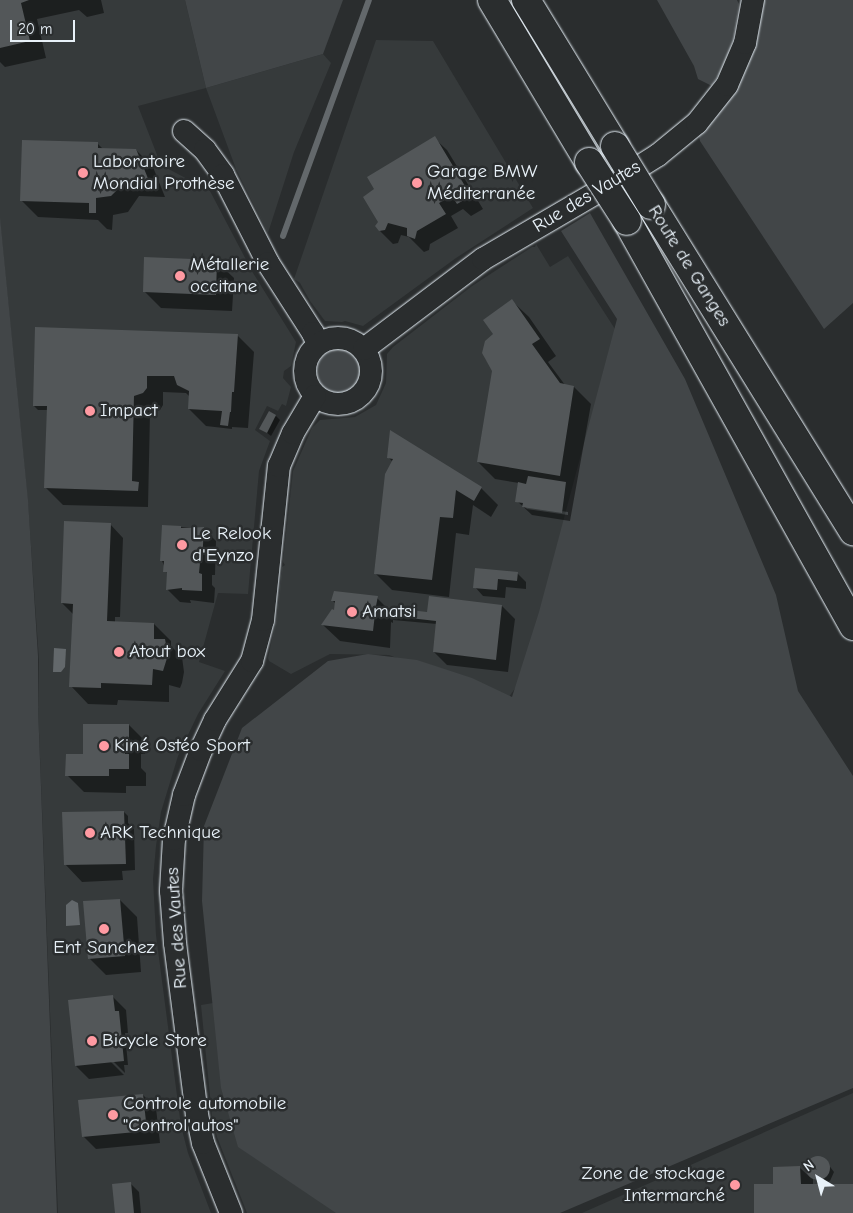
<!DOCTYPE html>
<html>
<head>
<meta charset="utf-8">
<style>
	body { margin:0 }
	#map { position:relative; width:853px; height:1213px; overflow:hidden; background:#2a2d2e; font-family:"Comic Neue",sans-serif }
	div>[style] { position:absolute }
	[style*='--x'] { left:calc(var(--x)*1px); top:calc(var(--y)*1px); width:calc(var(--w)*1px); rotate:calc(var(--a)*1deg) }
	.built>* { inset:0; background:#363a3b }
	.green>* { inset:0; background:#424648 }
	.round { border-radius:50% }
	.water>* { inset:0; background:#63686b }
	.shadow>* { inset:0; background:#0007 }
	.stream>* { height:6px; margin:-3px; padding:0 3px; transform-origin:3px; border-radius:3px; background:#63686b }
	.building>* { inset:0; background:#535759 }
	.roads { filter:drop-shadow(0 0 1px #e8f1f8) drop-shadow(0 0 1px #e8f1f8) }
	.minor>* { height:22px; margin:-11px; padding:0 11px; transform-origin:11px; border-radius:11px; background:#2a2d2e }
	.minor>.ring { margin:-11px; padding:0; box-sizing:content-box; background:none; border:22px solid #2a2d2e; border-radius:50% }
	.major>* { height:28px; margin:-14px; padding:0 14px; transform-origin:14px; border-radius:14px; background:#2a2d2e }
	.bridges { filter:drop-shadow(0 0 1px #e8f1f8) drop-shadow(0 0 1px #e8f1f8) }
	.major-bridge>* { height:28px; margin:-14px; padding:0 14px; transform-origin:14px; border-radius:14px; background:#2a2d2e }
	.dots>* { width:14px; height:14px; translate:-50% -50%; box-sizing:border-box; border:2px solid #2a2d2e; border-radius:50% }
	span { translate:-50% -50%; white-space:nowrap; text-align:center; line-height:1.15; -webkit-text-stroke:5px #2a2d2e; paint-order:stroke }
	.poi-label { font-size:19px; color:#e8f1f8 }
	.left { translate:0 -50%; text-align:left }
	.right { translate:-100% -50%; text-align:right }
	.street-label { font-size:19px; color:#e8f1f8 }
	.north { position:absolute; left:793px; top:1153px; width:50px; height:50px; -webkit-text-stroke:4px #2a2d2e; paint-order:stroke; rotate:323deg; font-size:14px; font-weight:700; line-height:20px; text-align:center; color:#e8f1f8 }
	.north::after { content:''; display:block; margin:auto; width:18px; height:22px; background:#e8f1f8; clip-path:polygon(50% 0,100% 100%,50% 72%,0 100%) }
	.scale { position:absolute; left:10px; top:20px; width:65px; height:22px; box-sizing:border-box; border:2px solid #e8f1f8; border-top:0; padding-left:6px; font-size:15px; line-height:18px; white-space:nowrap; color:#e8f1f8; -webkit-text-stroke:4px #2a2d2e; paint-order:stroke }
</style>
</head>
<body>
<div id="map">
	<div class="built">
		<div style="clip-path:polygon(0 0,185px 0,206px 88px,323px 54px,331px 63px,294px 152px,268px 233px,236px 169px,206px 88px,138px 106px,161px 165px,210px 191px,253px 273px,296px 342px,291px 366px,284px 371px,283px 378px,291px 387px,286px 406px,282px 404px,278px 411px,267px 406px,255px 430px,270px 441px,259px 471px,248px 594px,218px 593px,199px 662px,225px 671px,198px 714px,178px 756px,161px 812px,156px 846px,153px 879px,156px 935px,181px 1126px,188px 1153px,211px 1213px,58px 1213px,38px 707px,39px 660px,28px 504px,0 221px)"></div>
		<div style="clip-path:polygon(376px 40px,433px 41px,533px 208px,456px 258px,363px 326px,345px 321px,342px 322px,325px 321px,310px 301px,300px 283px,294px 279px)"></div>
		<div style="clip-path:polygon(536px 244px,550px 267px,568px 256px,615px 329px,528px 670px,506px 701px,389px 655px,330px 654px,291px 674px,269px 661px,268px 658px,277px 617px,282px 567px,285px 565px,283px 562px,293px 471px,312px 428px,320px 420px,355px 417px,376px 405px,386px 383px,387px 354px,393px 347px,472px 286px,532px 247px,535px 247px)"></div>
		<div style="clip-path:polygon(219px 1002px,357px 1213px,247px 1213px,217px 1137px,212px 1116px,201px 1005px)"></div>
		<div style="clip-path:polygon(853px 1093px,853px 1213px,582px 1213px)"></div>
	</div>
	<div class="green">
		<div style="clip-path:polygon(185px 0,343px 0,323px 54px,206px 88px)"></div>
		<div style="clip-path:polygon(657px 0,737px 0,739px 4px,733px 41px,722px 69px,712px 86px,698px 79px,694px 66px)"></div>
		<div style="clip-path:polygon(753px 0,853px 0,853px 303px,824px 329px,700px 141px,697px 124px,710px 107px)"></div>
		<div style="clip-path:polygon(590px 213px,685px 379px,776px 595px,798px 691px,853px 776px,853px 1088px,560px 1213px,336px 1213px,238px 1147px,221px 1088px,202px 901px,204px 826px,242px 728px,328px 661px,368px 654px,417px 660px,472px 678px,512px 697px,539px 612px,617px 319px,561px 231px)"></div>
		<div style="clip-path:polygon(0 217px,28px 500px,38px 656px,38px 707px,57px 1213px,0 1213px)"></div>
		<div class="round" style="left:317px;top:349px;width:44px;height:44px"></div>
	</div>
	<div class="water">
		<div style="clip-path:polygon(54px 648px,66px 649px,65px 667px,61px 672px,53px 672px)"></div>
		<div style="clip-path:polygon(72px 900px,78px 903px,80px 925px,66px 926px,66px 905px)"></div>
	</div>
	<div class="shadow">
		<div style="clip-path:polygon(0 0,101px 0,104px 13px,87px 17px,79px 10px,37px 19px,46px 58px,5px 67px,0 62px)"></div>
		<div style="clip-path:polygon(434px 138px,447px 150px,483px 209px,471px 216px,463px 209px,451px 216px,458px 228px,430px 244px,429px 250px,424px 252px,409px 237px,401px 235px,398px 243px,393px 244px,380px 231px)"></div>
		<div style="clip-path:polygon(98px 144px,103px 149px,136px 150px,153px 167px,165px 197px,139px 196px,128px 212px,113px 215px,112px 230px,107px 229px,98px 220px,38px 217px,21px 200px)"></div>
		<div style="clip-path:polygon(216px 261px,234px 278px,232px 311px,161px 308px,144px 291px)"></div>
		<div style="clip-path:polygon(evenodd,512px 301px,529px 317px,556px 356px,548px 362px,565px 385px,574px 387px,591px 404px,570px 521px,532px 515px,517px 501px,519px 483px,495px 479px,478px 462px,493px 371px,485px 358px,484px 347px,495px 334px,512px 301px,524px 506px,568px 512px,568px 515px,527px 509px,524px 506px)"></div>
		<div style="clip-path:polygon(237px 335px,254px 352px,248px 428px,232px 427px,232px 429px,206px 426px,189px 409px,190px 397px,186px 393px,163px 392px,163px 405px,160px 410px,150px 413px,148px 507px,63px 505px,46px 488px,48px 410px,38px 410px,34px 406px)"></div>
		<div style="clip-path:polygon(276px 416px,280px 420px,271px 436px,261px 428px)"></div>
		<div style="clip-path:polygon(391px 432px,481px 488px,498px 505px,491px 517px,473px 505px,469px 535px,456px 533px,449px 597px,392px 590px,375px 573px,393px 462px,388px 457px)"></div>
		<div style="clip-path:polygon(110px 524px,123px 538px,120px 617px,115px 617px,115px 622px,154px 624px,171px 641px,171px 646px,182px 657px,184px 672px,182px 683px,180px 688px,169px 685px,169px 702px,118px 700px,117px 705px,88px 704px,71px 686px,73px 614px,62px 603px)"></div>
		<div style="clip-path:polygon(180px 527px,203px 528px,216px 541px,215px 575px,212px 575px,212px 585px,215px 588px,214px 603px,190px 600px,191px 603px,180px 602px,167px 589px,168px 575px,162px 561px)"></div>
		<div style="clip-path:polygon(476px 570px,518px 574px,526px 582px,526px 589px,506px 587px,505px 598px,483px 596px,475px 587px)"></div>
		<div style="clip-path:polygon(377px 598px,388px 609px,431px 614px,502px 606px,515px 619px,508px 672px,447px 665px,434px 652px,437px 624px,393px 620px,393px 623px,391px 622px,390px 648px,340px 641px,323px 625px,335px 611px,336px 604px,332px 600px)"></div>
		<div style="clip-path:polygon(129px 725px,146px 742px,145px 754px,141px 754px,141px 768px,146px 773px,146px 786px,126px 786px,126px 793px,84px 792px,67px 775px,84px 756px)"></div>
		<div style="clip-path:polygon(124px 812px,128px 816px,128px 823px,134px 829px,135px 870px,122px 871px,123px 880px,82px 882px,65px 864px)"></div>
		<div style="clip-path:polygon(120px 900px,137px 917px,141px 972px,106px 975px,89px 958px)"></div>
		<div style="clip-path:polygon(113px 997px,126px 1010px,128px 1033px,125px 1033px,128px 1065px,124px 1065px,125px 1073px,109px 1057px,108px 1059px,124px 1075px,89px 1079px,76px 1066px)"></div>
		<div style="clip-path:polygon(143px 1095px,156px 1108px,160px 1143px,96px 1149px,83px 1136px)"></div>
		<div style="clip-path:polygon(817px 1157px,825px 1160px,834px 1172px,830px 1181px,824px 1183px,813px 1179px,813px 1186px,853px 1185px,853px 1213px,755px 1213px,774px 1185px,800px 1168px,812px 1179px,807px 1169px,809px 1161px)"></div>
		<div style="clip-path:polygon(131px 1184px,139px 1192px,141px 1213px,116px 1213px)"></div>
	</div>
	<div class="stream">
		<div style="--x:283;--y:236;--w:251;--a:-70"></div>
	</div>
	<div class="building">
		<div style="clip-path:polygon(0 0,29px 0,21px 3px,30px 41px,0 48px)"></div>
		<div style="clip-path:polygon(435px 136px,471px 196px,457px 204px,452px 196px,439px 203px,446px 214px,417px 231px,415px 239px,407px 236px,407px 228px,388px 223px,385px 230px,379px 231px,375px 226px,378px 222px,363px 197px,374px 189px,367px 177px)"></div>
		<div style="clip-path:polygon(22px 140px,98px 142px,98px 148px,136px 149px,142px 163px,140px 166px,143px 166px,149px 181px,122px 180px,118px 189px,111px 196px,96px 198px,96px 213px,89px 213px,89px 203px,20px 201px)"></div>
		<div style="clip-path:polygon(144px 257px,217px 260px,216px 295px,143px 292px)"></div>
		<div style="clip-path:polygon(512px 299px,540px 339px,532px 344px,560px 383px,574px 386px,560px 476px,477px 462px,492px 371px,482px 353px,485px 341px,493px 334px,483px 320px)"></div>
		<div style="clip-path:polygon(35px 327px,238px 334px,234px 392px,232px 392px,231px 412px,230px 412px,228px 426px,220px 425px,222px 411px,188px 409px,189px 391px,177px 385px,174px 376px,147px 376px,147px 388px,143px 393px,134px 396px,132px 481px,139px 482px,138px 491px,44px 488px,47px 406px,33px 406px)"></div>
		<div style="clip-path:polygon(269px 411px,276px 415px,267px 433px,259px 429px)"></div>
		<div style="clip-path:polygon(390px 430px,482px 487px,474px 501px,456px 490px,453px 518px,440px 517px,432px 580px,374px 574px,385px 474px,393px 459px,387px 458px)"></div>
		<div style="clip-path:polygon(528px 476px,566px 482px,562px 513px,522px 507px,523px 503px,515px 502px,518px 482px,526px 484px)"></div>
		<div style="clip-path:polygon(64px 521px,111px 523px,107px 621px,154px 623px,154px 639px,165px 639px,168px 655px,163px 671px,153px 669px,152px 685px,101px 683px,101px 688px,69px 687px,73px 604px,61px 603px)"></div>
		<div style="clip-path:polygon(162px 525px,181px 526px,181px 528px,204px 527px,202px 563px,200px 563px,199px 573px,202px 574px,202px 591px,182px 590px,182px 588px,166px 590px,167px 572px,163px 572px,164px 561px,160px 561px)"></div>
		<div style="clip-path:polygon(475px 568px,518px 572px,517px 581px,498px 579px,497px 590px,473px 588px)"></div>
		<div style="clip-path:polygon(334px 591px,378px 596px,376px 606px,427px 612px,429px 596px,502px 605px,496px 660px,433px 652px,436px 621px,375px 614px,373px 631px,321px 625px,332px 609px,334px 610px,335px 601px,331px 601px)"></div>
		<div style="clip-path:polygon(83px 724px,129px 724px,129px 738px,125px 738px,125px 754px,129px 754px,129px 769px,109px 769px,109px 776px,65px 776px,66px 754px,83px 754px)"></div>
		<div style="clip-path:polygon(124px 811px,126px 864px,64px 865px,62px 812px)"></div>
		<div style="clip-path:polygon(120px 899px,125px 956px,88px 959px,83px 901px)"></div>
		<div style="clip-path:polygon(113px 995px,115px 1011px,119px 1011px,124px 1061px,75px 1066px,68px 1000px)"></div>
		<div style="clip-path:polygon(143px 1094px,147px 1131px,82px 1137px,78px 1100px)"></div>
		<div class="round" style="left:806px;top:1156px;width:24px;height:24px"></div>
		<div style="clip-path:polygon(800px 1166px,801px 1184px,853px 1184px,853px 1213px,754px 1213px,754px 1184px,773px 1184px,773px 1167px)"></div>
		<div style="clip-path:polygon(131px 1182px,134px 1213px,115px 1213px,112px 1184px)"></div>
	</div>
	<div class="roads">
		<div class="minor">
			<div style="--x:184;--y:131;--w:28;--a:42"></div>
			<div style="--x:205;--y:150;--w:31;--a:54"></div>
			<div style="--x:223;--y:175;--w:99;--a:62.9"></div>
			<div style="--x:268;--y:263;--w:83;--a:57.3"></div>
			<div style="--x:313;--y:333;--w:12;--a:66"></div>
			<div class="ring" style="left:305px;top:338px;width:44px;height:44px"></div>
			<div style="--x:364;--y:349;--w:149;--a:-37.1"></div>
			<div style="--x:483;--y:259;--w:153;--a:-30.3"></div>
			<div style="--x:615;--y:182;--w:51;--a:-32.1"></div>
			<div style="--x:658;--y:155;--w:50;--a:-39.4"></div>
			<div style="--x:697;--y:123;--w:48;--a:-51.7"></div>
			<div style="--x:727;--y:85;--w:46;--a:-66.8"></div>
			<div style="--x:745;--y:43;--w:44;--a:-79.5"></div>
			<div style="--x:231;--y:1213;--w:75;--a:-111.8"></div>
			<div style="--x:203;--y:1143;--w:29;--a:-102"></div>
			<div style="--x:197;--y:1115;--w:173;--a:-97.3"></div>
			<div style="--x:175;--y:943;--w:52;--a:-94.4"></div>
			<div style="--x:171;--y:891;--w:52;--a:-86.7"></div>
			<div style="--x:174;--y:839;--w:45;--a:-77.2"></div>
			<div style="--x:184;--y:795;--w:48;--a:-69.3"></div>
			<div style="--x:201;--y:750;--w:33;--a:-65"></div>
			<div style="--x:215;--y:720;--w:70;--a:-57.9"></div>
			<div style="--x:252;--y:661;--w:42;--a:-75"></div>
			<div style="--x:263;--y:620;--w:155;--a:-84.1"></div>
			<div style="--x:279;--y:466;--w:36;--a:-67"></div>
			<div style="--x:293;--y:433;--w:43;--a:-59.3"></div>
		</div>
		<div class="major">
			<div style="--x:492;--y:0;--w:189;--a:59.1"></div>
			<div style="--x:526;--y:0;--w:171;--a:58.6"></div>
			<div style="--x:651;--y:205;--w:384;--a:58.2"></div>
			<div style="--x:627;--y:221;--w:464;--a:60.8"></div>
		</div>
	</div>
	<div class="bridges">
		<div class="major-bridge">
			<div style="--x:615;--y:146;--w:69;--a:58.6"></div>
			<div style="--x:589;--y:162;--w:70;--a:57.2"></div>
		</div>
	</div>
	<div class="dots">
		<div style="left:83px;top:173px;background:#ff9aa2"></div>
		<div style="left:417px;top:183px;background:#ff9aa2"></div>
		<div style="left:180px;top:276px;background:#ff9aa2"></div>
		<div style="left:90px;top:411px;background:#ff9aa2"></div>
		<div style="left:182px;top:545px;background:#ff9aa2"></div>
		<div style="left:352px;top:612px;background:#ff9aa2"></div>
		<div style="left:119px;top:652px;background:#ff9aa2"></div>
		<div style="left:104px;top:746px;background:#ff9aa2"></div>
		<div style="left:90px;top:833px;background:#ff9aa2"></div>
		<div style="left:104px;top:929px;background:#ff9aa2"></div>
		<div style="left:92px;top:1041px;background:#ff9aa2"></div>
		<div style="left:113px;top:1115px;background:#ff9aa2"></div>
		<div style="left:735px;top:1185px;background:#ff9aa2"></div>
	</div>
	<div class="poi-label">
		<span class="left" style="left:93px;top:173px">Laboratoire<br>Mondial Prothèse</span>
		<span class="left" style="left:427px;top:183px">Garage BMW<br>Méditerranée</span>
		<span class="left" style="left:190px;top:276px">Métallerie<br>occitane</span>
		<span class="left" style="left:100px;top:411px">Impact</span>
		<span class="left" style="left:192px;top:545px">Le Relook<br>d'Eynzo</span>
		<span class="left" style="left:362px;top:612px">Amatsi</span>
		<span class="left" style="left:129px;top:652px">Atout box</span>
		<span class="left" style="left:114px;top:746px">Kiné Ostéo Sport</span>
		<span class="left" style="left:100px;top:833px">ARK Technique</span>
		<span style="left:104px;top:948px">Ent Sanchez</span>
		<span class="left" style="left:102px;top:1041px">Bicycle Store</span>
		<span class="left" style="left:123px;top:1115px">Controle automobile<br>"Control'autos"</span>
		<span class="right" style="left:725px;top:1185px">Zone de stockage<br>Intermarché</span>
	</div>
	<div class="street-label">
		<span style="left:587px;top:197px;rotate:-31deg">Rue des Vautes</span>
		<span style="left:689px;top:266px;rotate:58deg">Route de Ganges</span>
		<span style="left:177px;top:928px;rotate:-94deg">Rue des Vautes</span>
	</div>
	<div class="north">N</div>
	<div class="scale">20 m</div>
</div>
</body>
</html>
